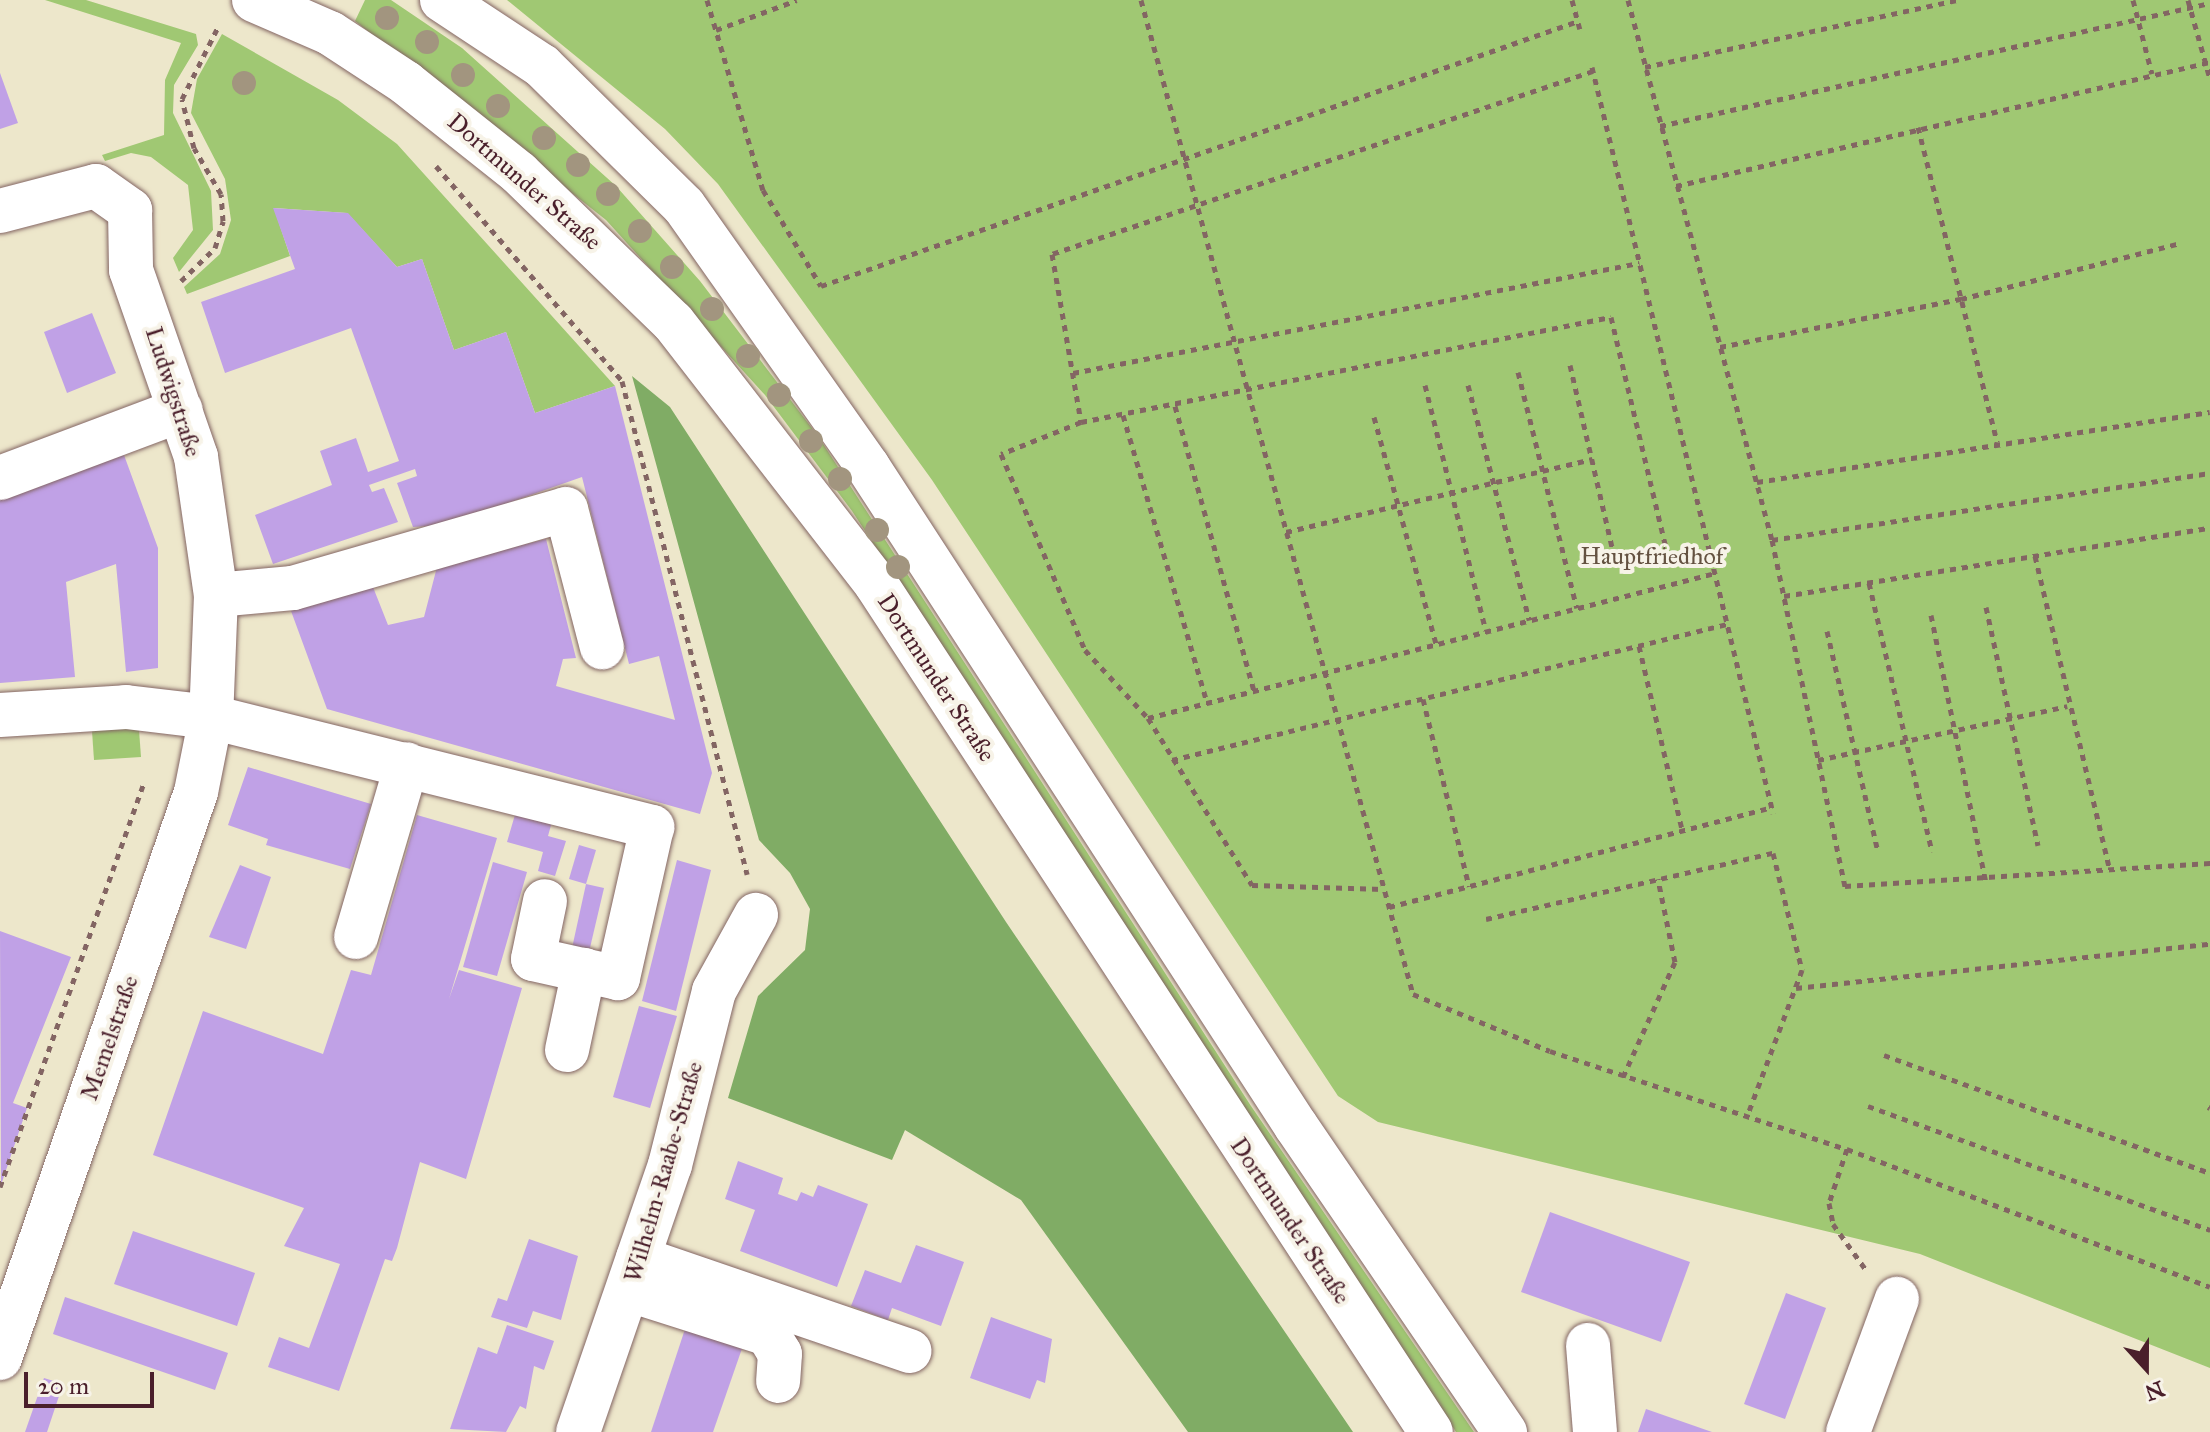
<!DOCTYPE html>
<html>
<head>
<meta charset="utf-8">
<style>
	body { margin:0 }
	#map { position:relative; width:2210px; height:1432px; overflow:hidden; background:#ede7cb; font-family:"IM FELL Great Primer",serif }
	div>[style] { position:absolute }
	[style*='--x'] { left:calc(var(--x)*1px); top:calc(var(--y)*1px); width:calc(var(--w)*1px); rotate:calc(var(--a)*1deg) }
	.green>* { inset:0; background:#a0c873 }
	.forest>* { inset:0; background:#80ac65 }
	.building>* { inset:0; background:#c0a1e6 }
	.path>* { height:5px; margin-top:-2.5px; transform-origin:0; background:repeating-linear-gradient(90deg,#836563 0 6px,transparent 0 12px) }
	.roads { filter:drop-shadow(0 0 2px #836563) drop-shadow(0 0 2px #836563) }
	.minor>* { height:44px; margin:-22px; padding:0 22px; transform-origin:22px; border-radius:22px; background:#fff }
	.major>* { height:44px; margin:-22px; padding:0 22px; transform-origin:22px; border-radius:22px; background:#fff }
	.trees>* { width:24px; height:24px; margin:-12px; border-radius:50%; background:#a2957f }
	span { translate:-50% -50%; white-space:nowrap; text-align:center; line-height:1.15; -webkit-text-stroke:8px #f7f3e8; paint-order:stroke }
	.street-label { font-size:24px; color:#4a1f2b }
	.park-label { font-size:24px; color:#645241 }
	.north { position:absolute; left:2106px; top:1328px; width:80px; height:80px; -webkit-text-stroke:6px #f7f3e8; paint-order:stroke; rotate:159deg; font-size:22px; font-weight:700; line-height:32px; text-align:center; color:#4a1f2b }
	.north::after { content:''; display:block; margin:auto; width:28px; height:36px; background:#4a1f2b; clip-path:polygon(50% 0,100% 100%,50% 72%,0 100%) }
	.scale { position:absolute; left:24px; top:1372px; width:130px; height:36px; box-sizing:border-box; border:4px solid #4a1f2b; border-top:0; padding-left:10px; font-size:24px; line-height:28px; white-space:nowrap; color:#4a1f2b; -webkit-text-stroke:6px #f7f3e8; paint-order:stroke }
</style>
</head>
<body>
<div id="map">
	<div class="green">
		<div style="clip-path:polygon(45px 0,86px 0,196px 34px,198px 45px,174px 85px,173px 113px,211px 191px,213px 230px,179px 272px,173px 258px,193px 230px,188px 185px,151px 157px,131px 153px,105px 161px,102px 155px,164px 135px,165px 80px,181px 43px)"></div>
		<div style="clip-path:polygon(365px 0,391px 0,462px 48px,616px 186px,700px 281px,818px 436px,1251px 1106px,1474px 1432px,1456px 1432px,852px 511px,765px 395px,606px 220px,355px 21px)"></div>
		<div style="clip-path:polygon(507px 0,2210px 0,2210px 1368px,1920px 1254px,1378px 1122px,1338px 1096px,932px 480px,718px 184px,665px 129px)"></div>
		<div style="clip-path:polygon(222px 34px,338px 100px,397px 144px,615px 386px,535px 413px,506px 332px,454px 350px,422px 259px,397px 267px,347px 213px,274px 208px,290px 256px,187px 294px,184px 287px,220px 254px,231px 220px,225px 179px,191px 113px,197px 79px)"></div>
		<div style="clip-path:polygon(120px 726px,139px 730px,141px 757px,94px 760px,92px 731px)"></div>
	</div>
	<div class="forest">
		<div style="clip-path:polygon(632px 376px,670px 407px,1006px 922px,1353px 1432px,1188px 1432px,1021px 1200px,905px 1130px,892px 1160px,728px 1098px,758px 996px,805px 950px,810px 909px,790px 873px,759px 840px)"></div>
	</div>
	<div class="building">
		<div style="clip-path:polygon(0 73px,18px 123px,0 129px)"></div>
		<div style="clip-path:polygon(273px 208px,348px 213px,397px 267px,422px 259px,454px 350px,506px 332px,535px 413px,615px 386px,712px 773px,700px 814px,327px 709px,291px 611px,371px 582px,388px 625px,424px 617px,437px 567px,501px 541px,506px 549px,546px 539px,576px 658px,563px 659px,556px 686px,675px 720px,659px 656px,629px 664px,582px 477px,446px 525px,413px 527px,397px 483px,417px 476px,415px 469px,369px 485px,372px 492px,384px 488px,398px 522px,273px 564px,255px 515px,332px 485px,320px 451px,356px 438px,368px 472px,399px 461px,351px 328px,225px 373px,201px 302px,295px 269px)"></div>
		<div style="clip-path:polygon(92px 313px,116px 373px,67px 393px,44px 332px)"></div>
		<div style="clip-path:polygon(124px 455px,158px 548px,158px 668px,126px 672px,116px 564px,66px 582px,75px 677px,0 683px,0 498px)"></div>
		<div style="clip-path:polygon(248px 767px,371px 804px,350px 869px,266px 845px,268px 839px,228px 825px)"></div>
		<div style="clip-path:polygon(517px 808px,553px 818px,548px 836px,566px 841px,555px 876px,538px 871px,543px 852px,507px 842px)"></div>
		<div style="clip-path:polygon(417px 815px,497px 838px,449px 999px,459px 970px,522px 988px,466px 1179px,420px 1162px,397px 1248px,392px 1261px,385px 1259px,339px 1391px,268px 1367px,279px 1337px,309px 1348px,340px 1264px,284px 1246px,304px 1208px,153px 1155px,203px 1011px,323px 1054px,351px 970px,371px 975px)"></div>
		<div style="clip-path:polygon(579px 845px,596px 850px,586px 884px,569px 879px)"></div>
		<div style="clip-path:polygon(677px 860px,711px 870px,676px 1011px,642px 1001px)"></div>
		<div style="clip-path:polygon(493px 862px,527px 872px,497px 976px,463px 967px)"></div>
		<div style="clip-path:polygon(240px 865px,271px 877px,246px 949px,209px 937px)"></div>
		<div style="clip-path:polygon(586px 884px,604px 888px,589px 952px,572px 948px)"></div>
		<div style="clip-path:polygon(0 931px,71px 957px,13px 1103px,27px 1108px,1px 1185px)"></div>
		<div style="clip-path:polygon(639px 1006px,677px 1016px,650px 1108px,613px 1097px)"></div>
		<div style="clip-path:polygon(738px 1161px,783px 1178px,778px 1194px,797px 1201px,801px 1192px,813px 1197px,818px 1185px,868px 1204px,837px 1287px,740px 1251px,755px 1210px,725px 1199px)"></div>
		<div style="clip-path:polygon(1550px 1212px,1690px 1262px,1661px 1342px,1521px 1292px)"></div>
		<div style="clip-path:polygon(133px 1231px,255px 1273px,237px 1326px,114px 1284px)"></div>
		<div style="clip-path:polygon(529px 1239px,578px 1256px,561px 1320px,533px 1311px,527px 1328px,491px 1317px,498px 1298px,507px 1301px)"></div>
		<div style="clip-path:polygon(916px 1245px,964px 1262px,941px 1326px,892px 1308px,888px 1320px,851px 1306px,865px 1270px,901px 1283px)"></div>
		<div style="clip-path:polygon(1786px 1293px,1826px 1308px,1785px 1419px,1744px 1404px)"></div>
		<div style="clip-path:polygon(65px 1297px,228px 1353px,215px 1390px,53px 1334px)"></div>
		<div style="clip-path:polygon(689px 1317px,746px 1337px,713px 1432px,651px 1432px)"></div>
		<div style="clip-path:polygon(991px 1317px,1052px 1339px,1045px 1383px,1037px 1380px,1030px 1399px,970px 1378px)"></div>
		<div style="clip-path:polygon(507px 1325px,554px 1341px,544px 1370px,534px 1366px,526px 1409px,520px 1406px,506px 1432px,450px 1429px,478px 1347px,497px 1354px)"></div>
		<div style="clip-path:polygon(44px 1378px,63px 1384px,47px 1432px,25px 1432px)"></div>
		<div style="clip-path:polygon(1646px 1409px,1712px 1432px,1638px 1432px)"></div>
	</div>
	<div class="path">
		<div style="--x:707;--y:0;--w:198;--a:73.6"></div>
		<div style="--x:763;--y:190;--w:112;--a:58.9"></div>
		<div style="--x:821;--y:286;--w:802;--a:-19.29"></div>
		<div style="--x:1141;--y:0;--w:1031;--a:74.7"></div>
		<div style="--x:1413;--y:994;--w:148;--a:22.6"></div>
		<div style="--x:1550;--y:1051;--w:313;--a:18.3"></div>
		<div style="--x:1847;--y:1149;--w:388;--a:20.8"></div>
		<div style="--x:1572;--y:0;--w:30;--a:75"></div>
		<div style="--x:1628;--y:0;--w:559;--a:75.07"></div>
		<div style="--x:1772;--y:540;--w:443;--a:-8.7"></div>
		<div style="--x:2133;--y:0;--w:76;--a:75.6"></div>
		<div style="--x:2188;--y:0;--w:82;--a:74.4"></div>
		<div style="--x:716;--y:30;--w:86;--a:-20.3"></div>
		<div style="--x:1592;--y:67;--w:768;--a:76.36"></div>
		<div style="--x:1645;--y:67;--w:320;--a:-12.1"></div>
		<div style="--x:1593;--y:71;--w:571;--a:161.31"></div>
		<div style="--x:1052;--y:254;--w:170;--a:80.2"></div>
		<div style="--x:1081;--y:422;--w:540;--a:-11.21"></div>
		<div style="--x:1611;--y:317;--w:242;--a:76.6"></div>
		<div style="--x:1660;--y:126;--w:564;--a:-12.61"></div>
		<div style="--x:1918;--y:127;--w:325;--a:75.9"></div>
		<div style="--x:436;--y:166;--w:284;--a:49.1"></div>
		<div style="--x:622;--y:381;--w:509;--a:75.77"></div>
		<div style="--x:1676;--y:186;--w:548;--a:-13.07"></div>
		<div style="--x:181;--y:281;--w:47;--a:-44.1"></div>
		<div style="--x:215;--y:248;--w:28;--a:-73"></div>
		<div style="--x:223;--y:221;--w:27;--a:-94"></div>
		<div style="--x:221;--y:194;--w:53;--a:-120.4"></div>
		<div style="--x:194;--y:148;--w:50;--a:-103.8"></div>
		<div style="--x:182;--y:99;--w:80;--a:-63.4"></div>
		<div style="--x:1720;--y:347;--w:246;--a:-11.3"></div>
		<div style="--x:1961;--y:299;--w:226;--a:-14.3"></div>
		<div style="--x:1570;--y:365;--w:204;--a:77"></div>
		<div style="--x:1518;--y:372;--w:243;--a:76"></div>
		<div style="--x:1073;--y:373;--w:577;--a:-11"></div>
		<div style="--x:1425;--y:385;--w:253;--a:76.1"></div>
		<div style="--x:1468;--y:385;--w:243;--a:75.4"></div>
		<div style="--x:1175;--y:406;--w:296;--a:74.5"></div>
		<div style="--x:1123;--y:415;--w:300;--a:73.7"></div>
		<div style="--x:1374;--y:417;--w:235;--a:74.7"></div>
		<div style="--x:1081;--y:422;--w:86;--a:158.2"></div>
		<div style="--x:1001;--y:454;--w:213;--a:66.8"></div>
		<div style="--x:1085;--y:650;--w:93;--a:47.2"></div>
		<div style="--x:1148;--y:718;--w:197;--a:58.1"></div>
		<div style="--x:1252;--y:885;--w:131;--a:1.7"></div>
		<div style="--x:1757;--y:482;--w:458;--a:-8.8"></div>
		<div style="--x:1286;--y:532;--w:315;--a:-13.4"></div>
		<div style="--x:1772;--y:540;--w:354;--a:78.1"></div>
		<div style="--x:1845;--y:886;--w:366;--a:-3.6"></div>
		<div style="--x:2035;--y:556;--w:324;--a:76.6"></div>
		<div style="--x:1869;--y:583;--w:276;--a:76.8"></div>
		<div style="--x:1784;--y:596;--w:431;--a:-9.1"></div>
		<div style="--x:1986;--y:607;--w:244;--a:77.7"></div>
		<div style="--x:1931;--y:615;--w:273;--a:78.4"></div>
		<div style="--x:1827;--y:631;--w:223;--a:77"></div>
		<div style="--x:1639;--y:646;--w:189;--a:76.8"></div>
		<div style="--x:1423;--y:699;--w:193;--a:76.2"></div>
		<div style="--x:1148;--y:718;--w:585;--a:-14.34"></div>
		<div style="--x:1172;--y:760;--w:571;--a:-13.77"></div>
		<div style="--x:1818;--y:760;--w:255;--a:-12.2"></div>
		<div style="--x:1389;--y:907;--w:396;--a:-14.6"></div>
		<div style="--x:1486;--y:919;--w:294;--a:-13"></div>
		<div style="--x:1773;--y:853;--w:121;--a:76.1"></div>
		<div style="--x:1802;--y:970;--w:156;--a:110.6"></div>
		<div style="--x:1796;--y:988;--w:416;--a:-6.1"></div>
		<div style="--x:1884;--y:1055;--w:347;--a:19.9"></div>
		<div style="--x:1623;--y:1077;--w:126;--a:-65.7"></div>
		<div style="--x:1675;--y:962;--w:85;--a:-101.6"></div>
		<div style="--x:1868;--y:1106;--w:364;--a:19.9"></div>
		<div style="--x:2208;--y:1107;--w:2;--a:27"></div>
		<div style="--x:1847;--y:1149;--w:57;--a:108.4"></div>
		<div style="--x:1829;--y:1203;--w:21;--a:79"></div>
		<div style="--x:1833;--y:1224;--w:57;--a:54.3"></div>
		<div style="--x:0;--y:1187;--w:427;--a:-70.4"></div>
	</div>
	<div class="roads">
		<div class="minor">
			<div style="--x:0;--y:211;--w:99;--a:-14.6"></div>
			<div style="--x:96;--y:186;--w:42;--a:35.2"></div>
			<div style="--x:130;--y:210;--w:60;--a:89"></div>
			<div style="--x:131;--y:270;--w:198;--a:70.8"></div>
			<div style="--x:196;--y:457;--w:139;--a:81.8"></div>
			<div style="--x:216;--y:595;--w:122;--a:92.3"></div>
			<div style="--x:211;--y:717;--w:76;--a:101.3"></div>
			<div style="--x:196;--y:792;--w:599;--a:109.1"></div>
			<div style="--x:0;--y:478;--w:193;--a:-20.6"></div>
			<div style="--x:216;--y:595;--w:77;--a:-5.2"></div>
			<div style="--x:293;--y:588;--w:284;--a:-16.1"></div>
			<div style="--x:566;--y:509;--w:143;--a:75.4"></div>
			<div style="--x:0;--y:715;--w:126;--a:-3.6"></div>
			<div style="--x:126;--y:707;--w:86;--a:6.7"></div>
			<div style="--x:211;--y:717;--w:455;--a:14"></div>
			<div style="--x:652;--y:827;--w:155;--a:102.7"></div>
			<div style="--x:618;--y:978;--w:87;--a:-167.4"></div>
			<div style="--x:533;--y:959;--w:59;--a:-78.3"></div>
			<div style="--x:356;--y:937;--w:180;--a:-73.6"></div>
			<div style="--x:567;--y:1050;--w:82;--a:-78"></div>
			<div style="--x:638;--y:1258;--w:287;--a:18.9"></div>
			<div style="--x:630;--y:1290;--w:145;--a:17.7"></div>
			<div style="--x:768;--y:1334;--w:23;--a:59"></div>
			<div style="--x:780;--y:1354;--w:27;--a:94"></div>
			<div style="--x:1588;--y:1345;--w:87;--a:85.4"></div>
			<div style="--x:578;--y:1432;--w:282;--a:-71"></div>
			<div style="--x:670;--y:1165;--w:179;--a:-75.8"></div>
			<div style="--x:714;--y:991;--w:87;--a:-61.1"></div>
			<div style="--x:1848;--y:1432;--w:142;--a:-69.8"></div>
		</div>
		<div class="major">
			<div style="--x:254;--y:0;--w:83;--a:23.5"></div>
			<div style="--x:330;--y:33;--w:91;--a:33.3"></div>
			<div style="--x:406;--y:83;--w:144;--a:38.5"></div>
			<div style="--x:519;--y:173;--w:214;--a:44.1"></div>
			<div style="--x:673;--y:322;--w:331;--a:52.2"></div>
			<div style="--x:876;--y:584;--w:1013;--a:56.8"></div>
			<div style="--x:442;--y:0;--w:120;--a:33.4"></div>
			<div style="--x:542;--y:66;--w:199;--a:44.6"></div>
			<div style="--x:684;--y:206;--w:319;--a:54.8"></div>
			<div style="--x:868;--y:467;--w:786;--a:57"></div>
			<div style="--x:1296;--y:1126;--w:371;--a:55.7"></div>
		</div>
	</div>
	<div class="trees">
		<div style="left:387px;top:18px"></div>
		<div style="left:427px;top:42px"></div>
		<div style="left:463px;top:75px"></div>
		<div style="left:244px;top:83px"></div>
		<div style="left:498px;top:106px"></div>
		<div style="left:544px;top:138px"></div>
		<div style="left:578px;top:165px"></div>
		<div style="left:608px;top:194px"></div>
		<div style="left:640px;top:231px"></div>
		<div style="left:672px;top:267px"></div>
		<div style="left:712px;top:309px"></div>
		<div style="left:748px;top:356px"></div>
		<div style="left:779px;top:395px"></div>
		<div style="left:811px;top:441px"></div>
		<div style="left:840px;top:479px"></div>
		<div style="left:877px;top:530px"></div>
		<div style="left:898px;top:567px"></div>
	</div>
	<div class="street-label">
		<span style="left:524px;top:182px;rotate:41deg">Dortmunder Straße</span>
		<span style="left:173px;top:392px;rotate:72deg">Ludwigstraße</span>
		<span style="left:936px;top:678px;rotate:57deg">Dortmunder Straße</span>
		<span style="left:110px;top:1038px;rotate:-71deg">Memelstraße</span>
		<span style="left:664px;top:1172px;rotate:-74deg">Wilhelm-Raabe-Straße</span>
		<span style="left:1290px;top:1221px;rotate:56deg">Dortmunder Straße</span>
	</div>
	<div class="park-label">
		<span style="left:1652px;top:557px">Hauptfriedhof</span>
	</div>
	<div class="north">N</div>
	<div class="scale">20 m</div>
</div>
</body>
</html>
